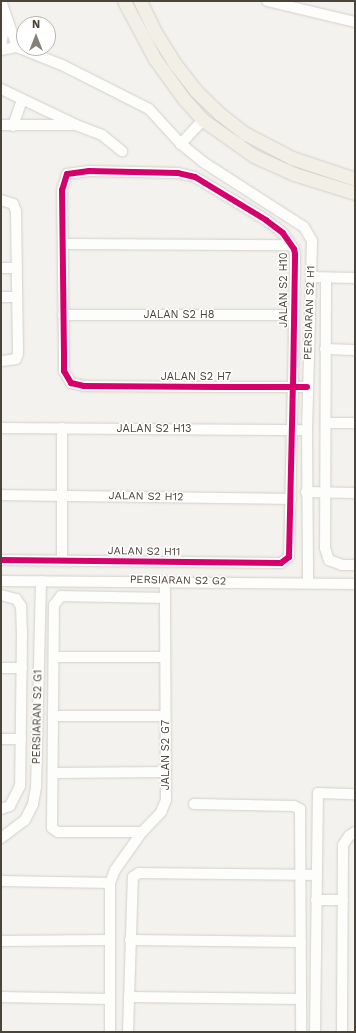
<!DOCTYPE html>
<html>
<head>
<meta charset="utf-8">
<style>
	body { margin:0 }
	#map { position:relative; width:356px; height:1033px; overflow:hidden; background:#f4f2ee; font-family:"Work Sans",sans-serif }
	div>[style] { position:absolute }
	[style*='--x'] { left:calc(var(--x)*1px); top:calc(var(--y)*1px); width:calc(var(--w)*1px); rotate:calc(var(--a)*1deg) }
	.roads { filter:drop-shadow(0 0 1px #d2d0cb) drop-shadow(0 0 1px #d2d0cb) }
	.minor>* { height:10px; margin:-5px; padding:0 5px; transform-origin:5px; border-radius:5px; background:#fdfdfc }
	.major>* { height:13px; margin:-6.5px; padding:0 6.5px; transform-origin:6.5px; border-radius:6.5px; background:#f2efe6 }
	.cycleway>* { height:6px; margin:-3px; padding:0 3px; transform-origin:3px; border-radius:3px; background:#d6006c }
	span { translate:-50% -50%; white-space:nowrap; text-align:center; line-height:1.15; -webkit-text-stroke:3px #fff; paint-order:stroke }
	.street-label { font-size:11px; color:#4b4439 }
	.frame { position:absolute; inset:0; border:2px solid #4b4439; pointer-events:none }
	.north { position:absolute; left:16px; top:16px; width:40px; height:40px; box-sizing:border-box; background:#fff; border:1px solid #b7b4b0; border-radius:50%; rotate:0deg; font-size:11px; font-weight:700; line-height:16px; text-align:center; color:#4b4439 }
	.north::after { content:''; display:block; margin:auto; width:14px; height:18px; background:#868178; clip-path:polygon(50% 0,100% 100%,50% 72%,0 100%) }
</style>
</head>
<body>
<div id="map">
	<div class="roads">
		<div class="minor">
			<div style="--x:1;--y:1;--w:49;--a:70.8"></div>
			<div style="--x:267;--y:1;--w:90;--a:13.4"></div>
			<div style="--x:1;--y:46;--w:28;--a:-80"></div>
			<div style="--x:1;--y:50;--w:16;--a:-11"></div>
			<div style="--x:17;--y:47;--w:48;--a:21.8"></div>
			<div style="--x:62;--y:65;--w:97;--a:26.8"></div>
			<div style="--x:149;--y:109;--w:47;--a:47.6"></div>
			<div style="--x:1;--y:89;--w:83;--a:25.6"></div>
			<div style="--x:76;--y:125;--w:28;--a:21"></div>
			<div style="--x:102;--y:135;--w:26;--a:39"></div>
			<div style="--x:203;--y:120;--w:33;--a:133"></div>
			<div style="--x:181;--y:144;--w:28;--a:39"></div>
			<div style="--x:203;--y:162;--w:120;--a:32.8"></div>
			<div style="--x:304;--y:227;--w:16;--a:60"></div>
			<div style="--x:312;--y:241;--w:189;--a:91.5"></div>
			<div style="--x:307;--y:430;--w:153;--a:89.6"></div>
			<div style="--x:1;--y:125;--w:71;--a:0"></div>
			<div style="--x:13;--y:126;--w:28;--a:-71"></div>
			<div style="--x:1;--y:200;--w:13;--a:18"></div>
			<div style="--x:13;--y:204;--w:8;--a:67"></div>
			<div style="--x:16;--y:211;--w:143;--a:89.2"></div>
			<div style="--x:18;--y:354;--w:5;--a:112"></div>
			<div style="--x:16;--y:359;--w:15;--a:172"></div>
			<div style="--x:63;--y:244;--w:228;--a:0.3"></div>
			<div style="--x:1;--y:268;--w:16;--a:0"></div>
			<div style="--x:311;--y:277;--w:44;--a:1.3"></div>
			<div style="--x:326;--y:278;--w:270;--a:90.2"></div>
			<div style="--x:325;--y:548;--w:13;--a:72"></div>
			<div style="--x:329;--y:560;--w:14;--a:21"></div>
			<div style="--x:342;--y:565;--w:13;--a:0"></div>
			<div style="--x:1;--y:297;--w:16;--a:0"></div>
			<div style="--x:63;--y:315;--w:231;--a:0"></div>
			<div style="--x:325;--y:349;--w:30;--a:2"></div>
			<div style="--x:326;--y:423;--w:29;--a:0"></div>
			<div style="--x:1;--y:428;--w:306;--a:0.4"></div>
			<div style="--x:306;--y:492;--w:49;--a:1.2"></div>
			<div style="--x:1;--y:495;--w:290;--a:0.8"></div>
			<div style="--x:1;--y:560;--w:280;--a:0.6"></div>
			<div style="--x:281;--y:563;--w:10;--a:-37"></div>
			<div style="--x:289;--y:557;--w:170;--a:-88.7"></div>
			<div style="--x:293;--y:387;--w:133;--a:-89.1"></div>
			<div style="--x:295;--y:254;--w:5;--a:-101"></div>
			<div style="--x:294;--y:249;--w:19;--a:-125"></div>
			<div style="--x:283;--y:233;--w:21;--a:-143"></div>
			<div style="--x:266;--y:220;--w:83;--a:-148.8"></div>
			<div style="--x:195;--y:177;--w:17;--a:-167"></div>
			<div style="--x:178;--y:173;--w:89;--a:-178.7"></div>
			<div style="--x:89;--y:171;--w:22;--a:172"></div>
			<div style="--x:67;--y:174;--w:17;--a:107"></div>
			<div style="--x:62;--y:190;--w:162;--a:89.3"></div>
			<div style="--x:64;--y:352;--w:19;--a:90"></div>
			<div style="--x:64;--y:371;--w:14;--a:60"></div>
			<div style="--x:71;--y:383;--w:13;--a:13"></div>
			<div style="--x:84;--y:386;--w:134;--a:0.4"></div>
			<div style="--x:218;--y:387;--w:89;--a:0"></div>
			<div style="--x:62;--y:561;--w:133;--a:-90"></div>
			<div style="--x:1;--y:581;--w:354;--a:0.5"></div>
			<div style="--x:1;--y:595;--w:16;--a:15"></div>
			<div style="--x:16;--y:599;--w:9;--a:54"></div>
			<div style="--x:21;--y:606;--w:27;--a:88"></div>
			<div style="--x:22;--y:633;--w:153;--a:90.7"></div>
			<div style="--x:20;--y:786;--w:22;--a:117"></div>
			<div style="--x:10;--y:806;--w:9;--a:162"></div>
			<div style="--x:54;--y:657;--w:111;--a:0"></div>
			<div style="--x:1;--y:668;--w:21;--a:0"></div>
			<div style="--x:54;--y:716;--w:111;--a:0"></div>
			<div style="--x:1;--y:739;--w:20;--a:0"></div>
			<div style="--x:53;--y:773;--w:113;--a:-0.5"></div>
			<div style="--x:194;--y:804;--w:100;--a:1.1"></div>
			<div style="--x:294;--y:806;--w:7;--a:27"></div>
			<div style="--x:300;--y:809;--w:223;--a:89.7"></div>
			<div style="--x:142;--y:832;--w:84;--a:180"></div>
			<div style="--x:58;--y:832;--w:7;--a:-146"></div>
			<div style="--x:52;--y:828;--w:223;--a:-89.5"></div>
			<div style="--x:54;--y:605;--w:11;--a:-52"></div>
			<div style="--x:61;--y:596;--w:104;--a:1.1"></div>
			<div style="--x:1;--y:838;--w:30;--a:-37"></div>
			<div style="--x:25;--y:820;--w:18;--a:-63"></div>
			<div style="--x:33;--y:804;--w:17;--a:-80"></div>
			<div style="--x:36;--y:787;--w:206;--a:-88.6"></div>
			<div style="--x:1;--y:881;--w:109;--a:1.1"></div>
			<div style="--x:316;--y:900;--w:27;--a:0"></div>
			<div style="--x:130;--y:940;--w:171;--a:0.7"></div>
			<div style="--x:1;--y:941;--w:109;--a:-0.5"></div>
			<div style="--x:1;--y:997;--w:109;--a:1.1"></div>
			<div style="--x:129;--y:997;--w:172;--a:0.7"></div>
			<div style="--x:110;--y:1032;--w:149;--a:-90"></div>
			<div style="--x:110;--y:883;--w:14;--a:-69"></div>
			<div style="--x:115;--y:870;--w:47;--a:-54.6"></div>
			<div style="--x:142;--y:832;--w:28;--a:-46"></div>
			<div style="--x:161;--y:812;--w:13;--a:-67"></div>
			<div style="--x:166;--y:800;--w:219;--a:-90.3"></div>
			<div style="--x:128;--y:1032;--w:155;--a:-88.2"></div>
			<div style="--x:133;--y:877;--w:7;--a:-34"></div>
			<div style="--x:139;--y:873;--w:177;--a:0.6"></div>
			<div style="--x:315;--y:1032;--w:239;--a:-89.3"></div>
			<div style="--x:318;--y:793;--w:37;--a:2"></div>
			<div style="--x:342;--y:1032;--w:187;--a:-89.7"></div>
			<div style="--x:343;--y:845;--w:11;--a:-56"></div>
			<div style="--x:349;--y:836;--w:7;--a:-34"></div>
		</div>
		<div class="major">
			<div style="--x:124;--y:1;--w:66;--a:61.9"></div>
			<div style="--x:155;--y:59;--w:49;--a:54.1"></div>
			<div style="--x:184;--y:99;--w:28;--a:48"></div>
			<div style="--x:203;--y:120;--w:62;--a:35.2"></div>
			<div style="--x:254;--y:156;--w:44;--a:24.2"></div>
			<div style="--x:294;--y:174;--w:64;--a:17.3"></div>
			<div style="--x:140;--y:1;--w:34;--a:64"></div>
			<div style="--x:155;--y:32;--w:38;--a:58"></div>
			<div style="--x:175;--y:64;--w:33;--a:52"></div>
			<div style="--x:195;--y:90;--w:35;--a:44"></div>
			<div style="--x:220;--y:114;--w:33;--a:38"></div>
			<div style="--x:246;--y:134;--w:52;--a:27.6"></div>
			<div style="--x:292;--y:158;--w:66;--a:18.4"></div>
		</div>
	</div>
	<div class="cycleway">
		<div style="--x:1;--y:560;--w:280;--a:0.6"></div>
		<div style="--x:281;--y:563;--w:10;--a:-37"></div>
		<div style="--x:289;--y:557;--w:170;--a:-88.7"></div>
		<div style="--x:293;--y:387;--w:133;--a:-89.1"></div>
		<div style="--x:295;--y:254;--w:5;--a:-101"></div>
		<div style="--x:294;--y:249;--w:19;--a:-125"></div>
		<div style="--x:283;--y:233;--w:21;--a:-143"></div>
		<div style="--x:266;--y:220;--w:83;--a:-148.8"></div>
		<div style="--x:195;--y:177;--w:17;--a:-167"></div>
		<div style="--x:178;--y:173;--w:89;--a:-178.7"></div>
		<div style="--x:89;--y:171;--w:22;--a:172"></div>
		<div style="--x:67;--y:174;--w:17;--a:107"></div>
		<div style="--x:62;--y:190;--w:162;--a:89.3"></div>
		<div style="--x:64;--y:352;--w:19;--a:90"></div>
		<div style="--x:64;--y:371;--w:14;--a:60"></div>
		<div style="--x:71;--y:383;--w:13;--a:13"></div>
		<div style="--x:84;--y:386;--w:134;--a:0.4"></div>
		<div style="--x:218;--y:387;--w:89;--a:0"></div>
	</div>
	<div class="street-label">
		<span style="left:284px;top:290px;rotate:-90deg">JALAN S2 H10</span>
		<span style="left:310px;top:313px;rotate:-88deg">PERSIARAN S2 H1</span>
		<span style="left:179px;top:315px">JALAN S2 H8</span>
		<span style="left:196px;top:377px">JALAN S2 H7</span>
		<span style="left:154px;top:429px">JALAN S2 H13</span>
		<span style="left:146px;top:497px;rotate:1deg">JALAN S2 H12</span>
		<span style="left:144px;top:552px;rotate:1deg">JALAN S2 H11</span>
		<span style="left:178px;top:581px;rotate:1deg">PERSIARAN S2 G2</span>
		<span style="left:38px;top:717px;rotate:-89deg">PERSIARAN S2 G1</span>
		<span style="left:166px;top:755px;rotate:-90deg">JALAN S2 G7</span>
	</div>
	<div class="frame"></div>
	<div class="north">N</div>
</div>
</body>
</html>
